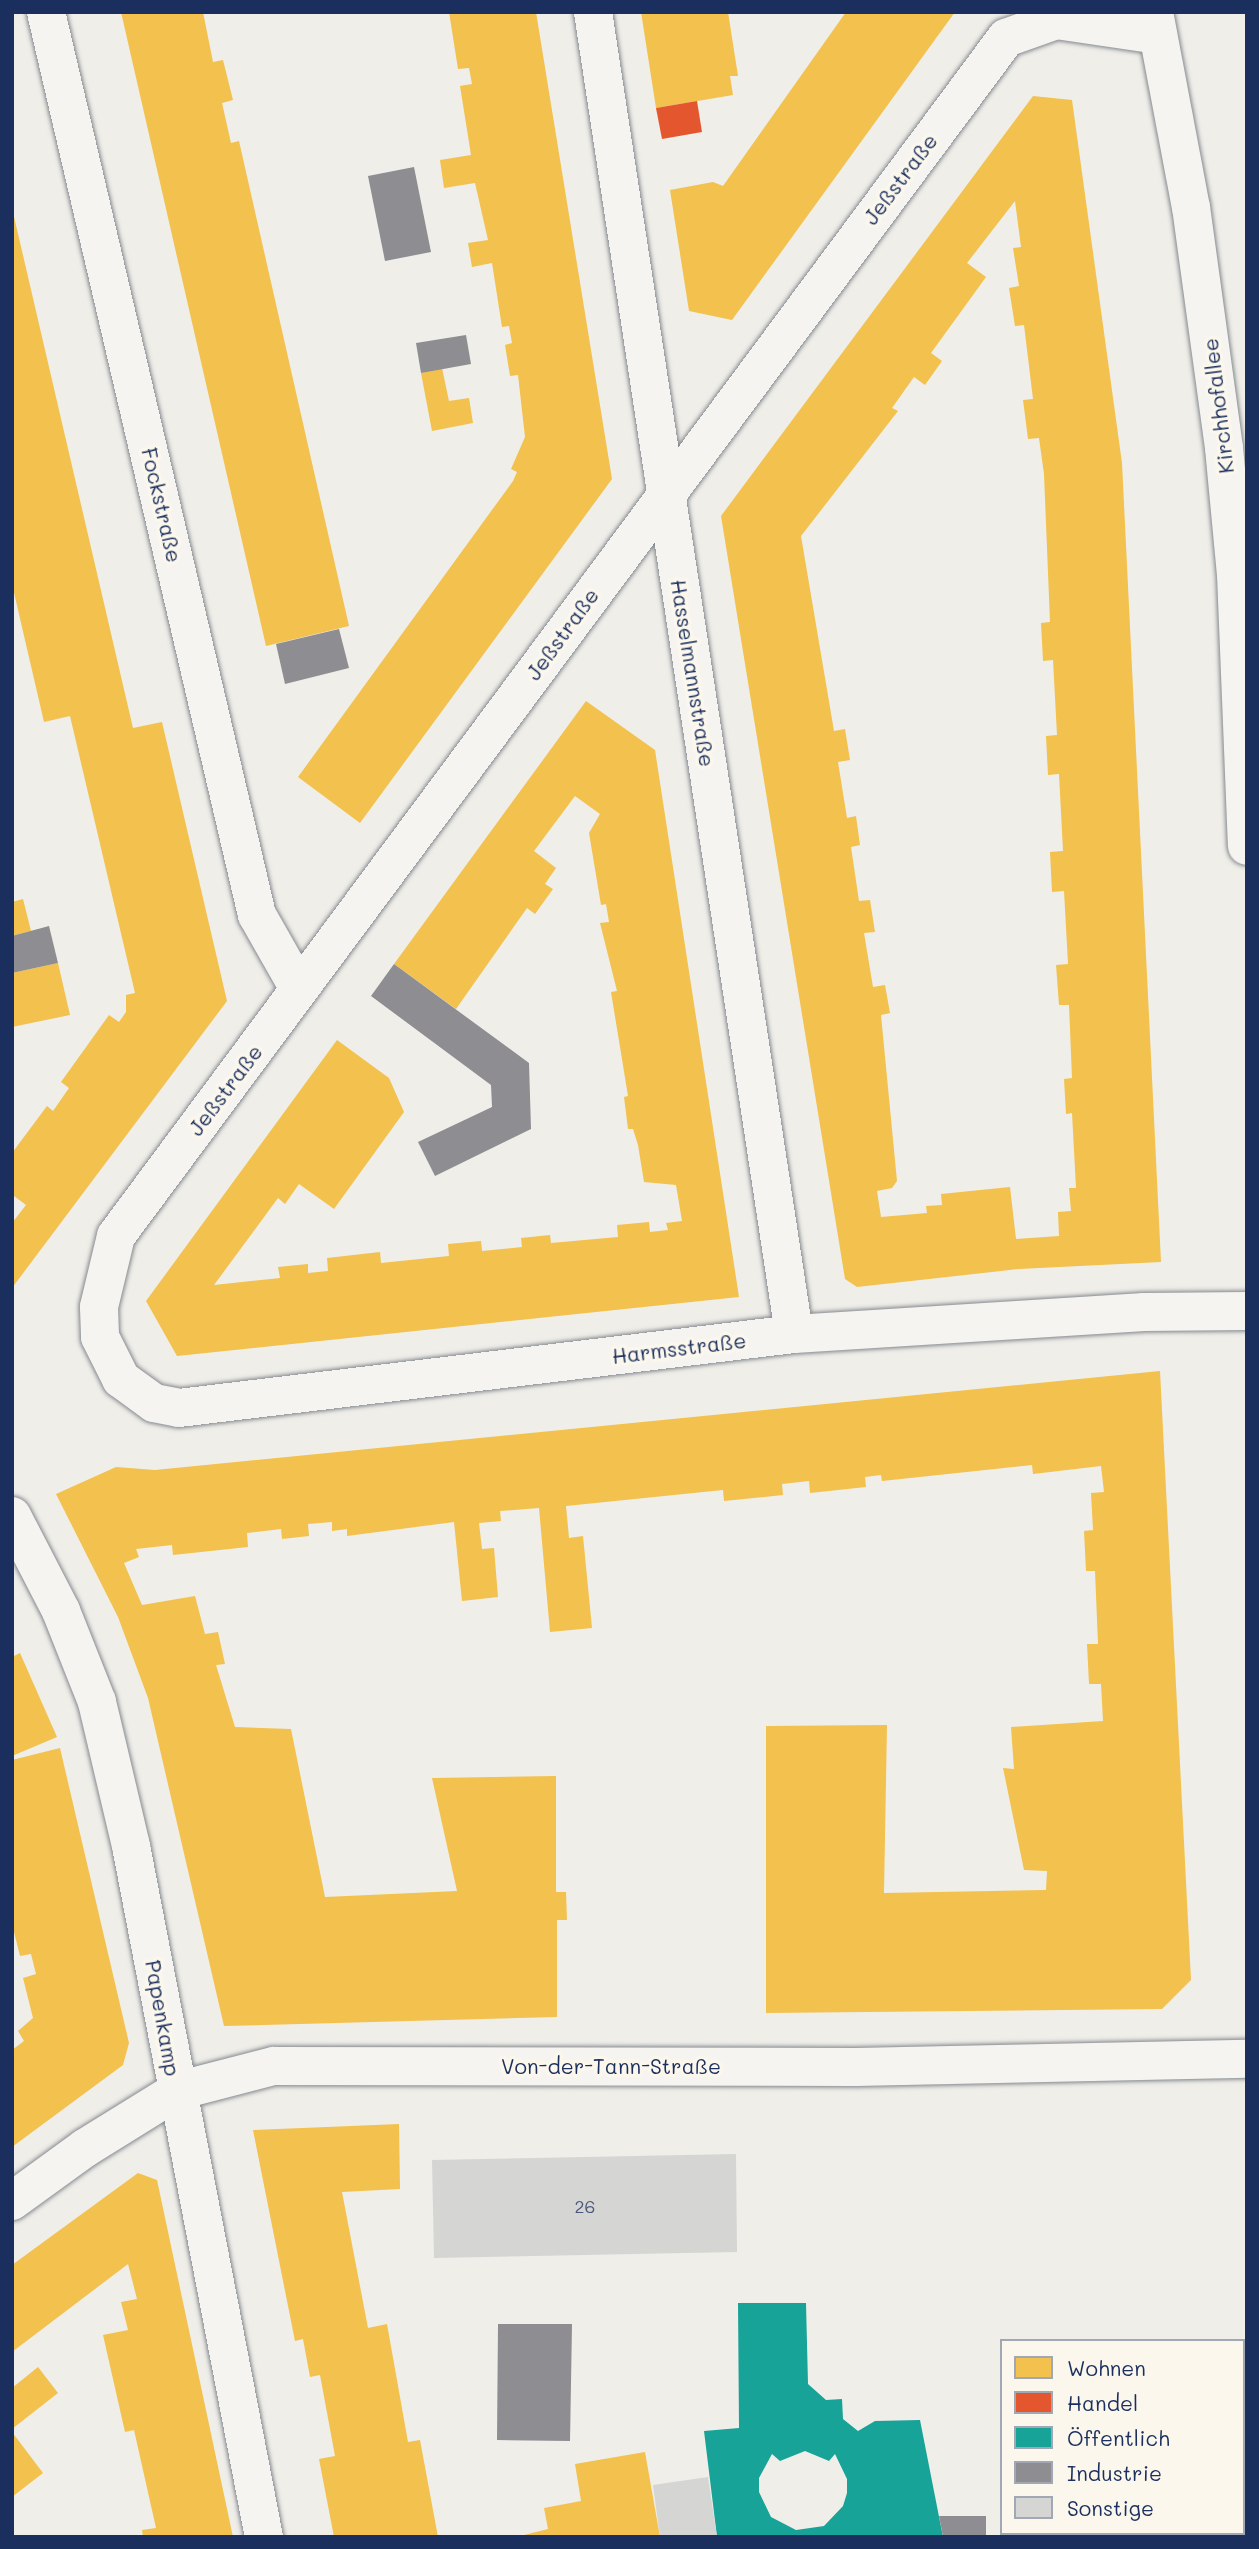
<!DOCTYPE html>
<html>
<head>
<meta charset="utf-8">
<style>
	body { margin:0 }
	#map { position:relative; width:1259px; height:2549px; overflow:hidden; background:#efeee9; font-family:Mali,sans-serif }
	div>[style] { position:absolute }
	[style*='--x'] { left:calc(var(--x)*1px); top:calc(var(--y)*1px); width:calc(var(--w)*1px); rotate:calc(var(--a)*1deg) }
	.homes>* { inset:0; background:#f2c14e }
	.shops>* { inset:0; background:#e4572e }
	.public>* { inset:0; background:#17a398 }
	.industry>* { inset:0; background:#8d8d92 }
	.building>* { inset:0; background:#d5d5d4 }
	.roads { filter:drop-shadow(0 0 2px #868a90) drop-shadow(0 0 2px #868a90) }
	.street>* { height:38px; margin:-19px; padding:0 19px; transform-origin:19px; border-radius:19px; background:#f5f4f0 }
	.secondary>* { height:38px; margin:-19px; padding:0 19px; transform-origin:19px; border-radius:19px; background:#f5f4f0 }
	span { translate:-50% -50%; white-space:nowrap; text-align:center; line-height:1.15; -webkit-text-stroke:7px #fbf7ec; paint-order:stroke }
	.number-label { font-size:18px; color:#4a587c }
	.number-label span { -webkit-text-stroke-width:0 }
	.street-label { font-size:21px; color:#1b2f5e }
	.frame { position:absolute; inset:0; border:14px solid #1b2f5e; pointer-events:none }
	.legend { position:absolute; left:1000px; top:2339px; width:245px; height:196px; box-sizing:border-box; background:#fbf7ec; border:2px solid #a1a7b3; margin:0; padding:9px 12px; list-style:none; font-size:21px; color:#1b2f5e }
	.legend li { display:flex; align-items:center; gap:14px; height:35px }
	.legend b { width:35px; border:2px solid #a1a7b3 }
</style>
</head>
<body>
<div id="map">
	<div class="homes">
		<div style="clip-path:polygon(121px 12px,203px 12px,213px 62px,223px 60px,233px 100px,222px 103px,231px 143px,239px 141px,349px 626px,266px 646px)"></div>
		<div style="clip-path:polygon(449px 12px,536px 12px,612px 479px,360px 823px,298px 777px,513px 481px,517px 472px,511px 469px,525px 437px,518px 375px,510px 376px,505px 345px,512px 343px,509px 326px,502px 327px,492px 263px,472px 267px,468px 243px,488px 240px,475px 183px,444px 188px,440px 160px,471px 155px,460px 86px,472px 84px,469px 68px,458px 69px)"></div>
		<div style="clip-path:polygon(641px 12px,728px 12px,738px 76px,730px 76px,733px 95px,656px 108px)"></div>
		<div style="clip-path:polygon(846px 12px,955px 12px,732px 320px,689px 311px,670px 190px,713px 182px,723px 186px)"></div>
		<div style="clip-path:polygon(evenodd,1033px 96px,1072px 100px,1122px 463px,1161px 1262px,1019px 1269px,857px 1287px,845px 1279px,721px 516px,1033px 96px,1015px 201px,1021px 247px,1013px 248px,1019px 286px,1009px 288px,1015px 326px,1024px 325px,1033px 399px,1023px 400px,1028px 439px,1039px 438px,1044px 474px,1050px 622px,1041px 623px,1043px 661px,1053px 660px,1057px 735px,1046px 736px,1048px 775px,1059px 774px,1063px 851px,1050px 852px,1052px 892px,1064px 891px,1068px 964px,1056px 965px,1059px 1005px,1069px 1005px,1072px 1078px,1064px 1079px,1066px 1114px,1072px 1113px,1076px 1188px,1069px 1188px,1071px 1211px,1058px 1212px,1059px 1236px,1016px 1239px,1010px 1187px,941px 1194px,942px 1205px,926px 1206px,927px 1213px,881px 1217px,877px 1191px,892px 1188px,897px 1181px,881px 1015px,890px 1013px,885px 985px,873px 987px,864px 933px,875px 932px,870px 900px,859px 901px,851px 847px,860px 845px,856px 816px,847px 818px,838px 762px,850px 760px,845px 729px,834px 731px,801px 536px,898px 411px,892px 408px,914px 377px,925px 385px,942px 361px,931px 353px,986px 277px,967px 263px,1015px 201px)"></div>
		<div style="clip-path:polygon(12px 208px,133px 728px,162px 722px,227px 1001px,12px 1288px,12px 1223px,26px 1205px,14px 1196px,12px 1153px,47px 1106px,53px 1111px,69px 1088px,61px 1082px,109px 1015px,119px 1022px,126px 1012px,126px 995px,135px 993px,70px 716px,44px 722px,12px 584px)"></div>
		<div style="clip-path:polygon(442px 368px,449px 401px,469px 398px,473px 423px,432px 431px,421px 373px)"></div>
		<div style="clip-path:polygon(586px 701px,655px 750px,739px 1297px,177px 1356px,146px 1301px,337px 1040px,389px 1078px,404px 1112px,334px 1209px,299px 1184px,285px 1204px,278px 1198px,214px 1285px,280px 1278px,278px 1267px,308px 1264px,308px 1273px,328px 1271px,327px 1258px,380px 1252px,381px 1263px,449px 1256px,448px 1244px,481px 1241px,482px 1251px,522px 1247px,521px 1238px,550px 1235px,551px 1243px,618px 1237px,617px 1225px,649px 1222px,650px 1232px,668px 1230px,666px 1223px,682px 1221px,676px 1185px,644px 1182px,638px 1145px,633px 1129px,628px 1129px,624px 1097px,628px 1096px,611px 992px,617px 991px,600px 923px,609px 922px,606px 904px,601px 905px,589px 833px,600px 814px,575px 796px,534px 851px,556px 868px,545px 884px,553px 889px,535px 914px,527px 908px,456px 1009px,394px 964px)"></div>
		<div style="clip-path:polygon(23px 899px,31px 931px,12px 936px,12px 902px)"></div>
		<div style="clip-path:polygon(58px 963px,70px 1015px,12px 1027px,12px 973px)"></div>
		<div style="clip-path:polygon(1160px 1371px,1191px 1980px,1162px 2009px,766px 2013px,766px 1726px,887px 1725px,884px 1893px,1046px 1890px,1047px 1871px,1024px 1870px,1003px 1768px,1014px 1769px,1011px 1727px,1103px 1721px,1101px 1684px,1089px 1684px,1087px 1644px,1098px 1644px,1095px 1571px,1086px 1571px,1084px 1531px,1093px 1530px,1091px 1493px,1104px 1492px,1101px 1466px,1033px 1474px,1032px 1465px,882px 1481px,881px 1475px,865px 1477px,866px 1487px,810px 1493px,809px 1481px,782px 1484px,783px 1495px,724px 1501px,723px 1490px,566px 1506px,569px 1538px,583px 1536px,592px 1628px,550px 1632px,539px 1508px,500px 1511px,501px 1521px,479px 1523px,482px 1549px,494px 1548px,498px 1597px,462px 1601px,454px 1522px,347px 1536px,347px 1529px,332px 1531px,332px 1522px,308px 1524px,309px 1536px,282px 1539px,281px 1529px,247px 1533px,248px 1547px,173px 1555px,172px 1545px,136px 1549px,139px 1557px,124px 1563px,142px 1605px,195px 1596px,205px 1634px,218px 1632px,225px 1664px,216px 1665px,235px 1727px,291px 1729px,325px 1897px,457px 1891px,432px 1778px,556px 1776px,556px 1892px,566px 1892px,567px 1920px,557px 1920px,557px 2017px,224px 2026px,148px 1698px,118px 1617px,56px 1494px,116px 1467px,155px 1470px)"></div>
		<div style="clip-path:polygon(20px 1653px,57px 1737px,12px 1756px,12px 1657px)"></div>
		<div style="clip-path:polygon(60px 1748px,129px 2043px,123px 2065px,12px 2147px,12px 2050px,24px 2041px,18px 2031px,33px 2018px,23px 1978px,36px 1974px,31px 1954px,20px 1956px,12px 1924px,12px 1760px)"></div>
		<div style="clip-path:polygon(399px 2124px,400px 2189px,342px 2192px,368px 2328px,387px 2324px,408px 2442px,420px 2440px,438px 2537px,334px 2537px,319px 2459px,335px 2456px,320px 2375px,310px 2377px,303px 2339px,295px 2341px,253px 2130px)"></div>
		<div style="clip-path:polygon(138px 2173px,157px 2180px,233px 2537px,143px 2537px,142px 2530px,156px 2528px,134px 2430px,125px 2432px,103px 2335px,128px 2330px,121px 2302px,137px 2299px,128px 2264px,12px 2352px,12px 2265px)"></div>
		<div style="clip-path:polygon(38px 2367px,58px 2393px,12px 2429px,12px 2388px)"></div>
		<div style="clip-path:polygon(12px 2432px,43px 2473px,12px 2497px)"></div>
		<div style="clip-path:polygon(645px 2452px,660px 2537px,516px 2537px,548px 2529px,544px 2508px,581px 2501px,575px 2464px)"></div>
		<div style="clip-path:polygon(1091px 2533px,1183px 2533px,1183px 2537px,1091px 2537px)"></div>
	</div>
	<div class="shops">
		<div style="clip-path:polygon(697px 101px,702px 132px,662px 139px,656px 108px)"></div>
	</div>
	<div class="public">
		<div style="clip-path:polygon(evenodd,738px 2303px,806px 2303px,808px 2384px,826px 2400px,842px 2399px,843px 2419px,858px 2431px,875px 2421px,920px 2420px,943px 2537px,717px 2537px,704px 2431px,739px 2428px,738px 2303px,805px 2451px,829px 2461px,835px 2454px,847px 2479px,847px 2493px,843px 2506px,824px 2526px,796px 2530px,771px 2517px,759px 2492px,759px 2478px,772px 2454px,780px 2461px,805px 2451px)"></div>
	</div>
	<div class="industry">
		<div style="clip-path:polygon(414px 167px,431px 252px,385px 261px,368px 176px)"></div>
		<div style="clip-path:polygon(466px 335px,471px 364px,421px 373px,416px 343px)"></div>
		<div style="clip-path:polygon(339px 629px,349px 668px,285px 684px,276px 644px)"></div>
		<div style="clip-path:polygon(49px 926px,58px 963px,12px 973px,12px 936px)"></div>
		<div style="clip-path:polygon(394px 964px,529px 1063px,531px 1129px,435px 1176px,418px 1142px,492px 1107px,491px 1085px,371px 996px)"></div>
		<div style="clip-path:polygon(498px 2324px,572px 2324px,570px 2441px,497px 2440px)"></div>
		<div style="clip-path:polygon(939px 2516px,986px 2516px,986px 2537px,943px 2537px)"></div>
	</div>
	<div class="building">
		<div style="clip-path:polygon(736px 2154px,737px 2252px,434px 2258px,432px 2160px)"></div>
		<div style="clip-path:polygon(708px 2477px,717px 2537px,660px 2537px,653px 2485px)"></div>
	</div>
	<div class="roads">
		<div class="street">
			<div style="--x:46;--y:12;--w:927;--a:76.85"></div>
			<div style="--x:257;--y:915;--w:85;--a:60.4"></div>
			<div style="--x:593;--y:12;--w:1337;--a:81.35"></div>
			<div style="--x:1158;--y:35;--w:103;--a:-171.6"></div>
			<div style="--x:1056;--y:20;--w:53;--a:160.2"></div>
			<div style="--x:1006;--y:38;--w:1492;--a:126.61"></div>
			<div style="--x:116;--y:1236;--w:73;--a:103.5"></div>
			<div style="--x:99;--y:1307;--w:30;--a:88"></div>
			<div style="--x:100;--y:1337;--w:47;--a:63.4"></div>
			<div style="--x:121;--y:1379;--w:41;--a:36"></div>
			<div style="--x:154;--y:1403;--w:25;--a:11"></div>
			<div style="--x:179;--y:1408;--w:619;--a:-6.86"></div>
			<div style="--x:794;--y:1334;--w:351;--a:-3.6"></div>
			<div style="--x:1144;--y:1312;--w:103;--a:-0.6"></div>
			<div style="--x:12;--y:1516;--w:107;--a:62.7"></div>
			<div style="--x:61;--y:1611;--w:98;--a:68.4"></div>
			<div style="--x:97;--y:1702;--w:148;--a:76.7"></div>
			<div style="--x:131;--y:1846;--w:704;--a:79.11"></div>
			<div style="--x:12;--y:2201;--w:90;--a:-36"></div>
			<div style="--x:85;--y:2148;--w:108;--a:-31.8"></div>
			<div style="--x:177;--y:2091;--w:100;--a:-14.5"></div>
			<div style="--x:274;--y:2066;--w:582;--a:0.1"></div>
			<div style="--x:856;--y:2067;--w:391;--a:-1.2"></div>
		</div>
		<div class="secondary">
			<div style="--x:1154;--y:12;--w:198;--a:79.3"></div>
			<div style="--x:1191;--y:207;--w:243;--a:82.2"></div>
			<div style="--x:1224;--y:448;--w:127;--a:84.6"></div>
			<div style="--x:1236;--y:574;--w:272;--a:87.7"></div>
		</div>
	</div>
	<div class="number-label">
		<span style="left:585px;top:2206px">26</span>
	</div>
	<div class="street-label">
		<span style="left:900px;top:179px;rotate:-53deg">Jeßstraße</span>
		<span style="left:1218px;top:406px;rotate:-97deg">Kirchhofallee</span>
		<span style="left:162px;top:505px;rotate:77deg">Fockstraße</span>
		<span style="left:562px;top:634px;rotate:-54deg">Jeßstraße</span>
		<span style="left:693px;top:673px;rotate:81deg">Hasselmannstraße</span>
		<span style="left:225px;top:1090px;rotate:-53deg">Jeßstraße</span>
		<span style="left:679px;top:1348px;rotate:-7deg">Harmsstraße</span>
		<span style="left:163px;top:2018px;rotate:80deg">Papenkamp</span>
		<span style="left:611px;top:2066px">Von-der-Tann-Straße</span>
	</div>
	<div class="frame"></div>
	<ul class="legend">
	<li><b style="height:19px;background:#f2c14e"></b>Wohnen</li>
	<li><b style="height:19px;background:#e4572e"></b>Handel</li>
	<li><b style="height:19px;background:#17a398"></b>Öffentlich</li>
	<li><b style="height:19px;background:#8d8d92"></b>Industrie</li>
	<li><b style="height:19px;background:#d5d5d4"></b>Sonstige</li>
	</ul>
</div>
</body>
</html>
